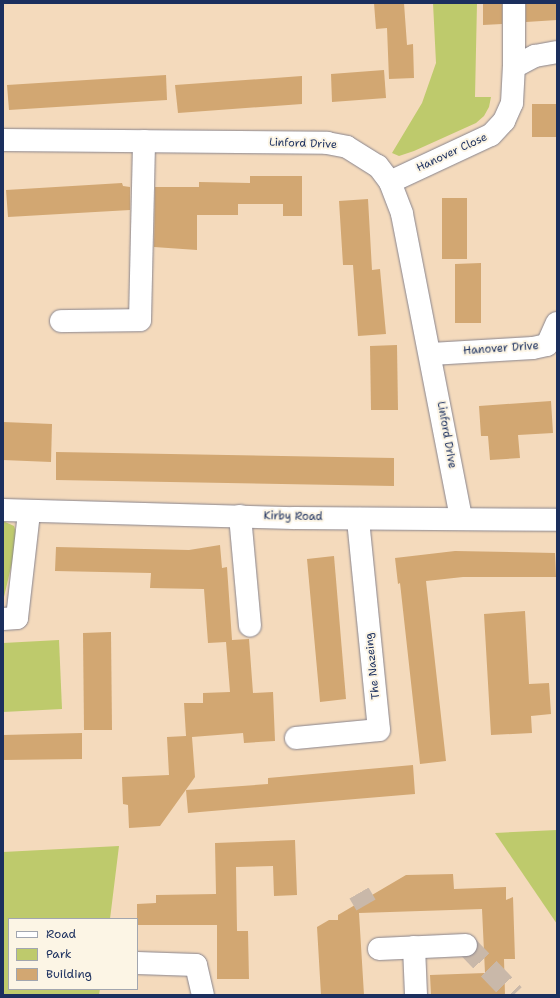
<!DOCTYPE html>
<html>
<head>
<meta charset="utf-8">
<style>
	body { margin:0 }
	#map { position:relative; width:560px; height:998px; overflow:hidden; background:#f4dabc; font-family:"Shantell Sans",sans-serif }
	div>[style] { position:absolute }
	[style*='--x'] { left:calc(var(--x)*1px); top:calc(var(--y)*1px); width:calc(var(--w)*1px); rotate:calc(var(--a)*1deg) }
	.green>* { inset:0; background:#beca6c }
	.building>* { inset:0; background:#d2a772 }
	.minor-tunnel>* { height:22px; margin-top:-11px; transform-origin:0; background:repeating-linear-gradient(90deg,#c9b8a9 0 22px,transparent 0 33px) }
	.roads { filter:drop-shadow(0 0 1px #88848d) drop-shadow(0 0 1px #88848d) }
	.minor>* { height:22px; margin:-11px; padding:0 11px; transform-origin:11px; border-radius:11px; background:#fff }
	span { translate:-50% -50%; white-space:nowrap; text-align:center; line-height:1.15; -webkit-text-stroke:4px #fcf5e5; paint-order:stroke }
	.street-label { font-size:11px; color:#1b2f5e }
	.frame { position:absolute; inset:0; border:4px solid #1b2f5e; pointer-events:none }
	.legend { position:absolute; left:8px; top:918px; width:130px; height:72px; box-sizing:border-box; background:#fcf5e5; border:1px solid #a2a6af; margin:0; padding:5px 7px; list-style:none; font-size:12px; color:#1b2f5e }
	.legend li { display:flex; align-items:center; gap:8px; height:20px }
	.legend b { width:20px; border:1px solid #a2a6af }
</style>
</head>
<body>
<div id="map">
	<div class="green">
		<div style="clip-path:polygon(433px 3px,477px 3px,475px 97px,491px 97px,489px 107px,484px 116px,476px 123px,414px 151px,399px 156px,392px 153px,422px 103px,436px 63px)"></div>
		<div style="clip-path:polygon(3px 521px,14px 526px,18px 538px,3px 601px)"></div>
		<div style="clip-path:polygon(59px 640px,62px 709px,3px 712px,3px 643px)"></div>
		<div style="clip-path:polygon(557px 830px,557px 924px,495px 833px)"></div>
		<div style="clip-path:polygon(119px 846px,110px 919px,9px 919px,9px 989px,100px 989px,99px 995px,3px 995px,3px 852px)"></div>
	</div>
	<div class="building">
		<div style="clip-path:polygon(374px 3px,404px 3px,407px 45px,413px 44px,414px 78px,389px 79px,387px 28px,376px 29px)"></div>
		<div style="clip-path:polygon(483px 3px,502px 3px,502px 24px,483px 25px)"></div>
		<div style="clip-path:polygon(526px 3px,557px 3px,557px 20px,526px 22px)"></div>
		<div style="clip-path:polygon(384px 70px,386px 98px,332px 102px,331px 74px)"></div>
		<div style="clip-path:polygon(166px 75px,167px 100px,9px 110px,7px 85px)"></div>
		<div style="clip-path:polygon(302px 76px,302px 104px,178px 113px,175px 85px)"></div>
		<div style="clip-path:polygon(532px 104px,557px 104px,557px 137px,532px 137px)"></div>
		<div style="clip-path:polygon(250px 176px,302px 176px,302px 216px,283px 216px,283px 204px,238px 204px,238px 215px,197px 215px,197px 250px,154px 247px,155px 187px,199px 187px,199px 182px,250px 183px)"></div>
		<div style="clip-path:polygon(122px 183px,123px 186px,130px 187px,130px 210px,8px 217px,6px 190px)"></div>
		<div style="clip-path:polygon(442px 198px,467px 198px,467px 259px,442px 259px)"></div>
		<div style="clip-path:polygon(368px 199px,372px 270px,380px 269px,386px 334px,358px 336px,353px 265px,343px 265px,339px 201px)"></div>
		<div style="clip-path:polygon(481px 263px,481px 323px,455px 323px,455px 264px)"></div>
		<div style="clip-path:polygon(397px 345px,398px 410px,371px 410px,370px 346px)"></div>
		<div style="clip-path:polygon(551px 401px,553px 433px,518px 435px,520px 458px,490px 460px,488px 436px,481px 436px,479px 406px)"></div>
		<div style="clip-path:polygon(3px 422px,52px 424px,51px 462px,3px 460px)"></div>
		<div style="clip-path:polygon(56px 452px,394px 458px,394px 486px,56px 480px)"></div>
		<div style="clip-path:polygon(220px 545px,222px 568px,227px 567px,232px 640px,249px 639px,253px 693px,273px 692px,275px 741px,244px 743px,243px 733px,192px 737px,195px 777px,160px 826px,129px 828px,128px 805px,123px 804px,122px 777px,169px 775px,167px 737px,186px 736px,184px 703px,203px 703px,203px 693px,230px 692px,226px 642px,208px 643px,204px 589px,150px 588px,151px 573px,55px 571px,56px 547px,189px 550px)"></div>
		<div style="clip-path:polygon(455px 551px,555px 553px,556px 577px,463px 577px,426px 581px,446px 761px,420px 764px,400px 583px,398px 584px,395px 558px)"></div>
		<div style="clip-path:polygon(334px 556px,346px 699px,320px 702px,307px 559px)"></div>
		<div style="clip-path:polygon(525px 611px,529px 684px,549px 683px,551px 714px,531px 716px,532px 733px,491px 735px,484px 614px)"></div>
		<div style="clip-path:polygon(111px 632px,112px 730px,84px 730px,83px 633px)"></div>
		<div style="clip-path:polygon(82px 733px,82px 759px,3px 760px,3px 735px)"></div>
		<div style="clip-path:polygon(413px 765px,415px 794px,188px 813px,186px 790px,268px 784px,268px 778px)"></div>
		<div style="clip-path:polygon(295px 840px,297px 895px,274px 896px,273px 866px,236px 867px,237px 931px,248px 931px,249px 979px,217px 979px,217px 925px,137px 925px,137px 904px,156px 903px,156px 895px,216px 894px,215px 843px)"></div>
		<div style="clip-path:polygon(453px 874px,454px 889px,506px 887px,506px 900px,513px 897px,515px 959px,504px 959px,505px 995px,431px 995px,430px 975px,485px 973px,482px 909px,359px 913px,364px 995px,321px 995px,317px 927px,329px 920px,338px 920px,338px 915px,406px 875px)"></div>
	</div>
	<div class="minor-tunnel">
		<div style="--x:359;--y:893;--w:14;--a:60"></div>
		<div style="--x:466;--y:945;--w:69;--a:46.2"></div>
	</div>
	<div class="roads">
		<div class="minor">
			<div style="--x:514;--y:67;--w:64;--a:-90"></div>
			<div style="--x:3;--y:140;--w:324;--a:0.5"></div>
			<div style="--x:327;--y:143;--w:20;--a:11"></div>
			<div style="--x:347;--y:147;--w:36;--a:32"></div>
			<div style="--x:378;--y:166;--w:20;--a:53"></div>
			<div style="--x:390;--y:182;--w:34;--a:69"></div>
			<div style="--x:402;--y:214;--w:310;--a:79"></div>
			<div style="--x:390;--y:182;--w:111;--a:-25"></div>
			<div style="--x:491;--y:135;--w:19;--a:-47"></div>
			<div style="--x:504;--y:121;--w:20;--a:-66"></div>
			<div style="--x:512;--y:103;--w:36;--a:-87"></div>
			<div style="--x:514;--y:67;--w:24;--a:-28"></div>
			<div style="--x:535;--y:56;--w:22;--a:-10"></div>
			<div style="--x:61;--y:321;--w:79;--a:-0.7"></div>
			<div style="--x:140;--y:320;--w:179;--a:-88.7"></div>
			<div style="--x:431;--y:354;--w:102;--a:-3.4"></div>
			<div style="--x:533;--y:348;--w:14;--a:-12"></div>
			<div style="--x:547;--y:345;--w:24;--a:-66"></div>
			<div style="--x:3;--y:510;--w:291;--a:1.6"></div>
			<div style="--x:294;--y:518;--w:263;--a:0.4"></div>
			<div style="--x:240;--y:516;--w:110;--a:84.8"></div>
			<div style="--x:3;--y:619;--w:14;--a:-4"></div>
			<div style="--x:17;--y:618;--w:107;--a:-83.5"></div>
			<div style="--x:296;--y:738;--w:83;--a:-5.5"></div>
			<div style="--x:379;--y:730;--w:212;--a:-95.7"></div>
			<div style="--x:414;--y:947;--w:48;--a:87.6"></div>
			<div style="--x:379;--y:949;--w:87;--a:-2.6"></div>
			<div style="--x:137;--y:963;--w:59;--a:1.9"></div>
			<div style="--x:196;--y:965;--w:31;--a:77"></div>
		</div>
	</div>
	<div class="street-label">
		<span style="left:303px;top:144px;rotate:2deg">Linford Drive</span>
		<span style="left:452px;top:153px;rotate:-25deg">Hanover Close</span>
		<span style="left:501px;top:349px;rotate:-4deg">Hanover Drive</span>
		<span style="left:446px;top:435px;rotate:80deg">Linford Drive</span>
		<span style="left:293px;top:517px;rotate:1deg">Kirby Road</span>
		<span style="left:373px;top:666px;rotate:-96deg">The Nazeing</span>
	</div>
	<div class="frame"></div>
	<ul class="legend">
	<li><b style="height:5px;background:#fff"></b>Road</li>
	<li><b style="height:11px;background:#beca6c"></b>Park</li>
	<li><b style="height:11px;background:#d2a772"></b>Building</li>
	</ul>
</div>
</body>
</html>
